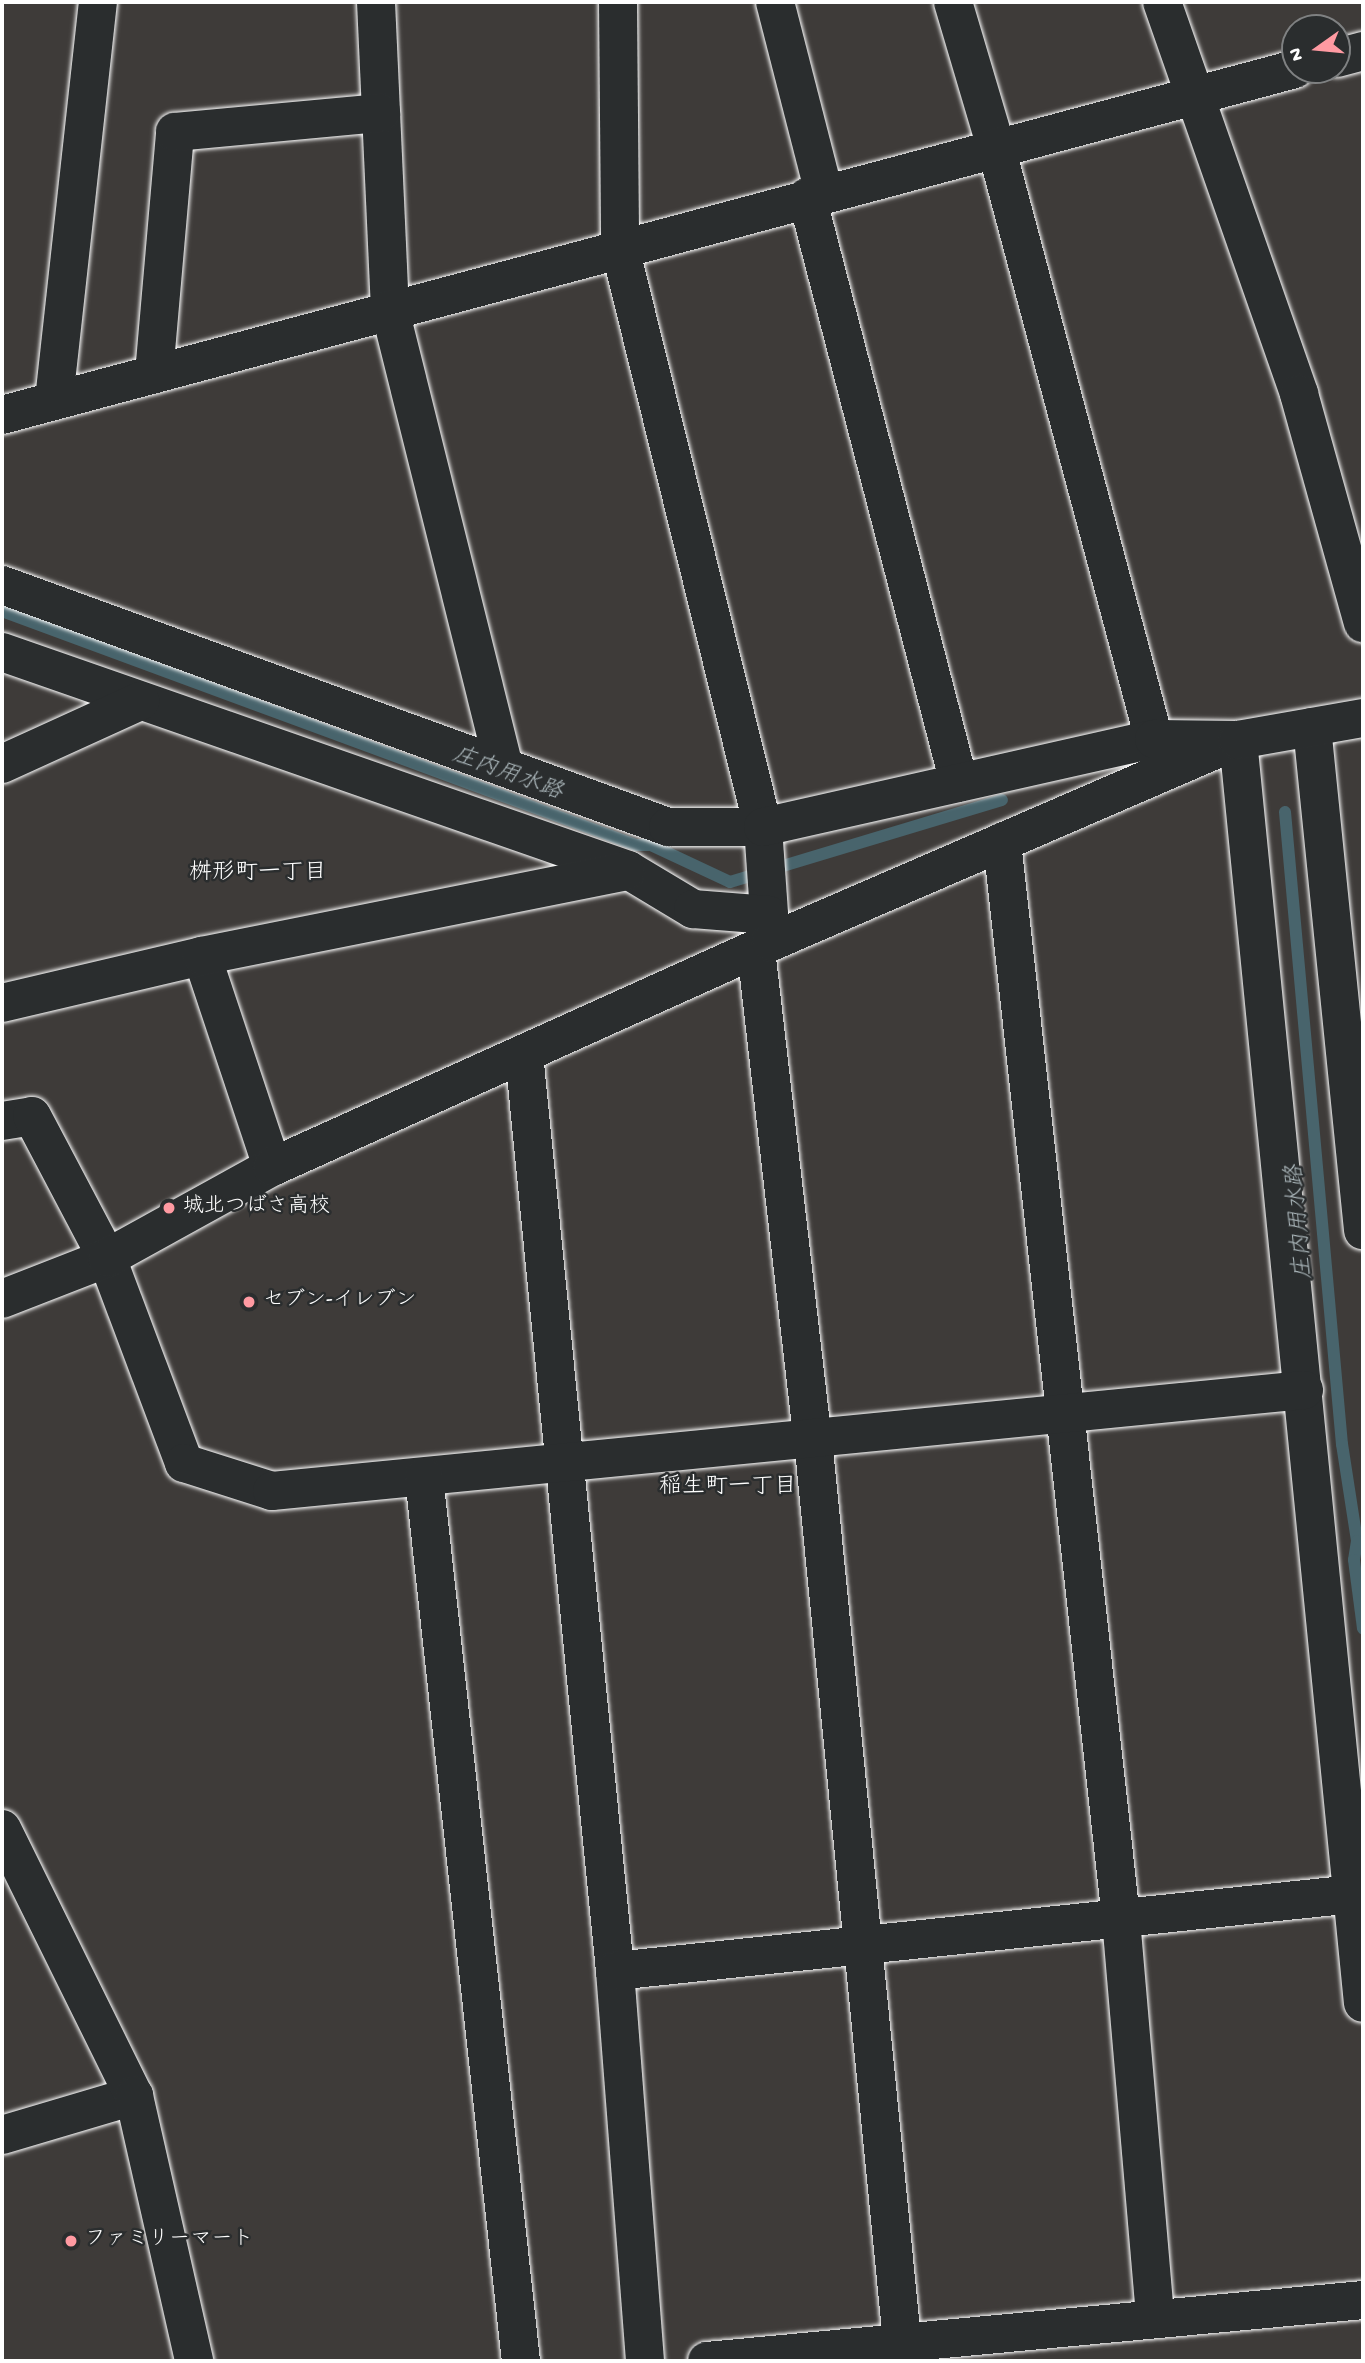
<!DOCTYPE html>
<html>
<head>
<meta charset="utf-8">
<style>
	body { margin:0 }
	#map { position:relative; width:1365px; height:2363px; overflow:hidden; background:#3e3b39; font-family:"Gochi Hand","Klee One",sans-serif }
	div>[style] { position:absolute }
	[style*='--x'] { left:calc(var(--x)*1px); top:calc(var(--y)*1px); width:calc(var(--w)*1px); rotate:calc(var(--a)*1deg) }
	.stream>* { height:12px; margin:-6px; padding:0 6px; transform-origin:6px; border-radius:6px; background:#48646c }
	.roads { filter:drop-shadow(0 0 2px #fff) drop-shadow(0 0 2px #fff) }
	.minor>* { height:38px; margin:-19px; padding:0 19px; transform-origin:19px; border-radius:19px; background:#2a2d2e }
	.tertiary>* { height:38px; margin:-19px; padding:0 19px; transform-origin:19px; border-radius:19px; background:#2a2d2e }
	.dots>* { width:19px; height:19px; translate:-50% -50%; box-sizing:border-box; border:4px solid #2a2d2e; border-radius:50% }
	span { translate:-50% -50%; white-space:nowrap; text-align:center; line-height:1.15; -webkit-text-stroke:5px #2a2d2e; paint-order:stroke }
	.poi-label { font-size:21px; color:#fff }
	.left { translate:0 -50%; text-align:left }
	.water-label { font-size:23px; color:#adb9bd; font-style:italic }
	.neighbourhood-label { font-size:23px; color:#fff }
	.frame { position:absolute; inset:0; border:4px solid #fff; pointer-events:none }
	.north { position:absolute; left:1281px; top:14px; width:70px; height:70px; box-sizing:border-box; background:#2a2d2e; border:2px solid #7f8182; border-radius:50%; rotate:255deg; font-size:19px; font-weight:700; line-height:28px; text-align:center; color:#fff }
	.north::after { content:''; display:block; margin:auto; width:24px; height:32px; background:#ff9aa2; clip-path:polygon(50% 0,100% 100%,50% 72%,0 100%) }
</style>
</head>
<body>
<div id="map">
	<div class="stream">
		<div style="--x:2;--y:611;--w:676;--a:20.26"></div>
		<div style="--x:636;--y:845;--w:15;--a:0"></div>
		<div style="--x:651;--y:845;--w:87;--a:25.1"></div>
		<div style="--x:730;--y:882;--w:284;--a:-16.8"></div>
		<div style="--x:1285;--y:812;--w:635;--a:84.85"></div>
		<div style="--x:1342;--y:1444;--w:98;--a:81.2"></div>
		<div style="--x:1357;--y:1541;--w:19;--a:99"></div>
		<div style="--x:1354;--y:1560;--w:69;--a:82.5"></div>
	</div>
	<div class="roads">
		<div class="minor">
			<div style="--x:376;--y:2;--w:308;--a:87.4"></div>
			<div style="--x:390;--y:310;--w:471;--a:76"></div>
			<div style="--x:618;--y:2;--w:246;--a:89.5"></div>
			<div style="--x:620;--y:248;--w:596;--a:76.13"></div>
			<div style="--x:763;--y:827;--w:115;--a:86"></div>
			<div style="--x:775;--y:2;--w:197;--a:75.6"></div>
			<div style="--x:953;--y:2;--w:151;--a:73.5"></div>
			<div style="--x:996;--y:147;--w:613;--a:75.06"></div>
			<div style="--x:1162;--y:2;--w:415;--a:70.7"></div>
			<div style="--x:1299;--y:394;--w:238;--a:74.4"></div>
			<div style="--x:1337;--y:58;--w:27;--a:-15"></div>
			<div style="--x:807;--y:197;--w:605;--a:75.46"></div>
			<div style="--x:154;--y:374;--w:243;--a:-85"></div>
			<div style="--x:175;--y:132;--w:207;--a:-5.3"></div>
			<div style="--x:54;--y:400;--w:400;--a:-83.7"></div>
			<div style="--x:2;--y:415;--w:1338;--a:-14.98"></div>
			<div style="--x:2;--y:585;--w:709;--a:19.97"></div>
			<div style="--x:668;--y:827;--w:95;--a:0"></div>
			<div style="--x:763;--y:827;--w:401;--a:-12.7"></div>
			<div style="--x:1154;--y:739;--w:84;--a:0.7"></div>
			<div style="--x:1238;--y:740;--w:1269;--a:84.35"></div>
			<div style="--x:2;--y:652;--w:663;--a:19.2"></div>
			<div style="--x:628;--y:870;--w:76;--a:31"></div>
			<div style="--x:693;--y:909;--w:76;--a:4.5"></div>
			<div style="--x:1312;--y:727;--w:506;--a:84.21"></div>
			<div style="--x:2;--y:764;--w:152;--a:-24.5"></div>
			<div style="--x:1002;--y:842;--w:1084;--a:83.69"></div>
			<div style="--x:1121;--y:1919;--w:401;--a:85.1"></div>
			<div style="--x:756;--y:950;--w:492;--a:83.4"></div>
			<div style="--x:813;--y:1439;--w:906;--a:84.36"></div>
			<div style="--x:202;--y:956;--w:222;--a:71.6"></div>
			<div style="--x:2;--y:1003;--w:205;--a:-13.2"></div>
			<div style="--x:202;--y:956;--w:432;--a:-11.3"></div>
			<div style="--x:524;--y:1054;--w:922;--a:84.33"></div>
			<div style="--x:615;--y:1971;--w:391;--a:85.6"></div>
			<div style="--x:2;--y:1121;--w:30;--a:-9"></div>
			<div style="--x:32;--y:1116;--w:161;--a:62.2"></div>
			<div style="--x:107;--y:1258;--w:219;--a:69.4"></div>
			<div style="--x:184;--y:1463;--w:92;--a:17.7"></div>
			<div style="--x:272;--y:1491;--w:1037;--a:-5.59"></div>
			<div style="--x:424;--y:1477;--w:889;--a:83.74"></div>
			<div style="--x:615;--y:1971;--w:752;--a:-5.95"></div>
			<div style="--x:2;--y:2135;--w:138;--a:-16.5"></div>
			<div style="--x:707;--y:2361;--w:659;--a:-5.31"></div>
		</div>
		<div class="tertiary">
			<div style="--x:2;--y:1299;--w:113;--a:-21.3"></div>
			<div style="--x:107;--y:1258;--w:188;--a:-28.9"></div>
			<div style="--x:272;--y:1167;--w:547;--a:-24.27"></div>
			<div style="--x:771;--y:942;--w:509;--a:-23.39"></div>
			<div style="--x:1238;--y:740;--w:127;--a:-10"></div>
			<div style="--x:2;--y:1829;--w:298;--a:63.7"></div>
			<div style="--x:134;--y:2096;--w:272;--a:77.2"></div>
		</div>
	</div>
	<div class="dots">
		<div style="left:169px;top:1208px;background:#ff9aa2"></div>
		<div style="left:249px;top:1302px;background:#ff9aa2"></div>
		<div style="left:71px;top:2241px;background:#ff9aa2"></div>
	</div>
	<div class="poi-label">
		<span class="left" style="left:183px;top:1208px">城北つばさ高校</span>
		<span class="left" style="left:263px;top:1302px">セブン-イレブン</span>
		<span class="left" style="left:85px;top:2241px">ファミリーマート</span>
	</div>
	<div class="water-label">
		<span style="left:507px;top:775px;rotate:20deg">庄内用水路</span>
		<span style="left:1301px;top:1222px;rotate:-95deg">庄内用水路</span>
	</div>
	<div class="neighbourhood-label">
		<span style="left:258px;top:874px">桝形町一丁目</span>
		<span style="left:728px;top:1488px">稲生町一丁目</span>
	</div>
	<div class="frame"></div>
	<div class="north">N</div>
</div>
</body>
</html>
